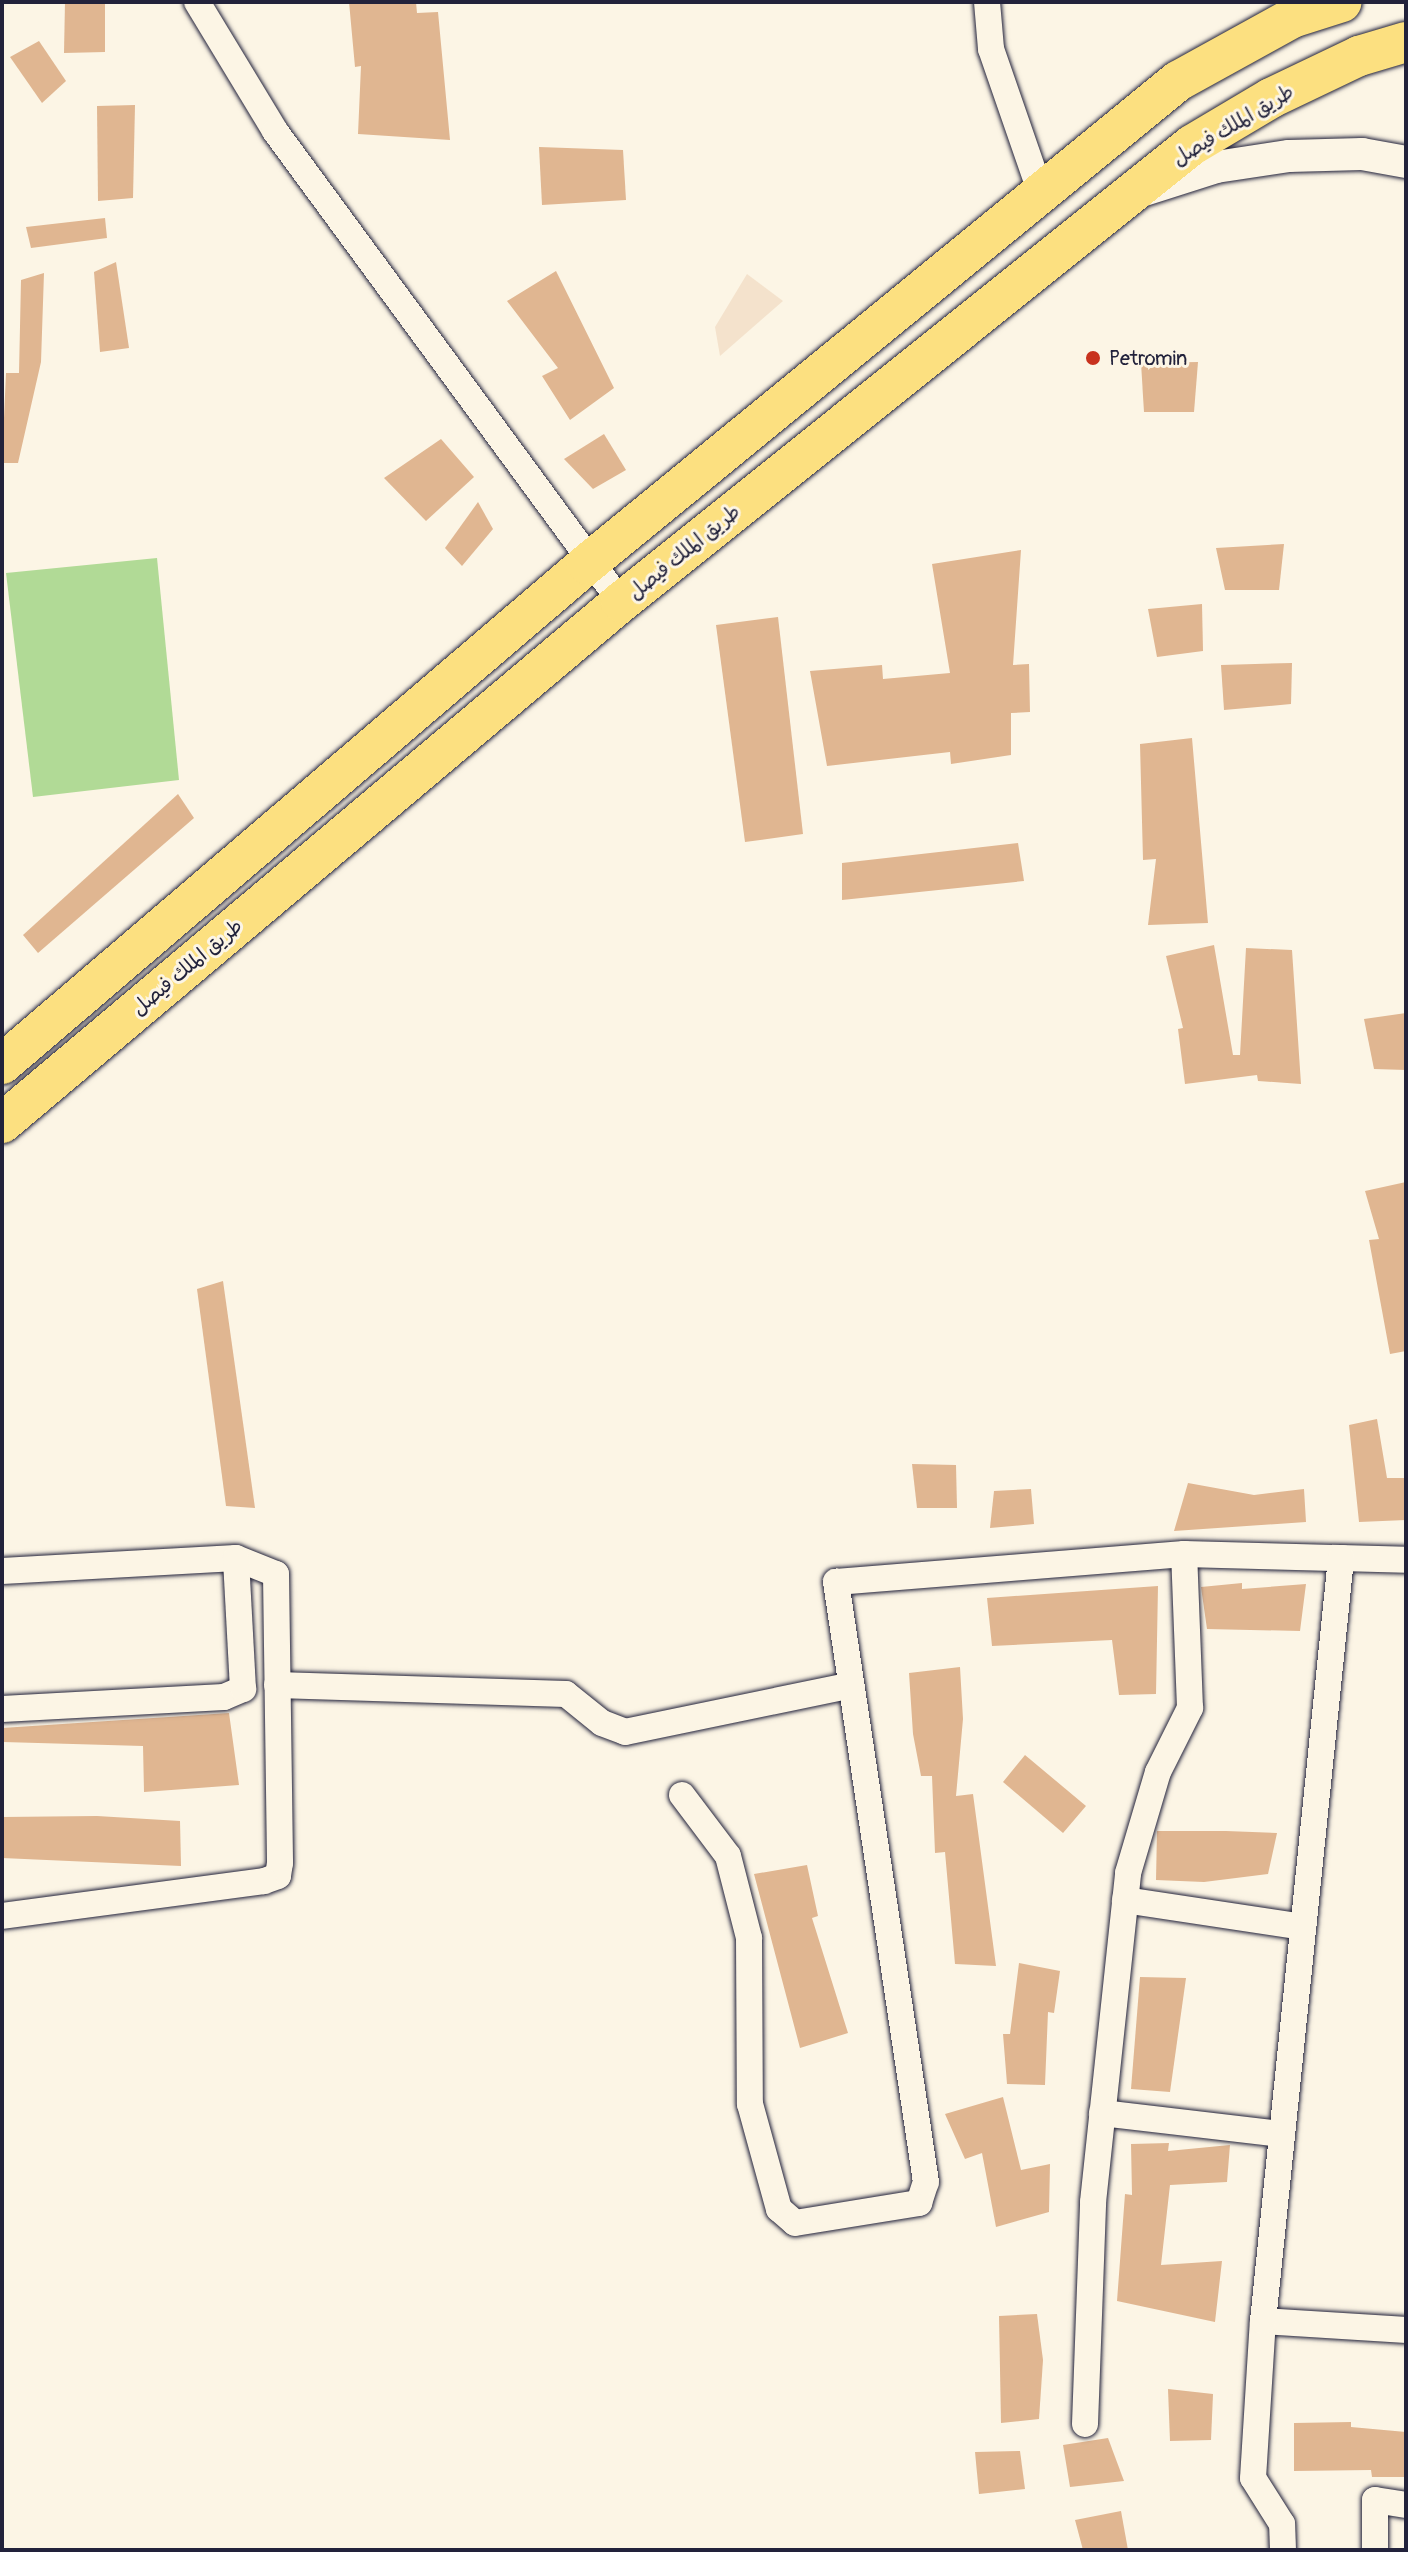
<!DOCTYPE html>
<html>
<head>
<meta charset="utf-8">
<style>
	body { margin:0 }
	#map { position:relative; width:1408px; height:2552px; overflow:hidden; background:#fcf5e5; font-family:Pangolin,"Playpen Sans Arabic",sans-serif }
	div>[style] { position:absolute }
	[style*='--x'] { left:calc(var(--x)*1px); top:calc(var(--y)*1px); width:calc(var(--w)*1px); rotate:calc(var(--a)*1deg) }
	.built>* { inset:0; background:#f4e2cc }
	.green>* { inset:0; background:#b1da96 }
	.building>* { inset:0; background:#e0b691 }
	.roads { filter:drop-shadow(0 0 2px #22223b) drop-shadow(0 0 2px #22223b) }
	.minor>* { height:26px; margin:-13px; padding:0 13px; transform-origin:13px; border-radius:13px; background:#fcf5e5 }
	.tertiary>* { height:32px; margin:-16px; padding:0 16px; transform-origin:16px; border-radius:16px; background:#fcf5e5 }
	.primary>* { height:40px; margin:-20px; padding:0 20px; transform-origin:20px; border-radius:20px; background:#fce080 }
	.dots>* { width:22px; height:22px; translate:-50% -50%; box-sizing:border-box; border:4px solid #fcf5e5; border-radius:50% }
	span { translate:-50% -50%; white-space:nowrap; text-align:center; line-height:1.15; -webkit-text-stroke:6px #fcf5e5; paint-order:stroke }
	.street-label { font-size:20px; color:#22223b }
	.poi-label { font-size:20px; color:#22223b }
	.left { translate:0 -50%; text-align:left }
	.frame { position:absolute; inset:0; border:4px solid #22223b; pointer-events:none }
</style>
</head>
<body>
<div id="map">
	<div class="built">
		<div style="clip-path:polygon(747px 274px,783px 301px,720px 356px,715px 327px)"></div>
	</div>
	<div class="green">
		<div style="clip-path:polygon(157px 558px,179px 780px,33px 797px,6px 573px)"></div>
	</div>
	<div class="building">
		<div style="clip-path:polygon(65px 2px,105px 2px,105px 52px,64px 53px)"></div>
		<div style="clip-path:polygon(349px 2px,416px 2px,417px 13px,438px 12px,450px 140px,358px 134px,361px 66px,355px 67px)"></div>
		<div style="clip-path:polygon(39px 41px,66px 81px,42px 103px,10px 57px)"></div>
		<div style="clip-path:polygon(135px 105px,133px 198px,98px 201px,97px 106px)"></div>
		<div style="clip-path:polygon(539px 147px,623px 150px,626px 200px,542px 205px)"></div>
		<div style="clip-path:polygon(105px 218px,107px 238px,31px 248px,26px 227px)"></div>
		<div style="clip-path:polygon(116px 262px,129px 348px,100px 352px,94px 272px)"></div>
		<div style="clip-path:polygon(556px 271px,614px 388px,570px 420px,542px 376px,558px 368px,507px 301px)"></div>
		<div style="clip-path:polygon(44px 273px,41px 362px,18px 463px,2px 463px,6px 373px,19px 373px,21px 280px)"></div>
		<div style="clip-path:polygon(1198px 362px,1194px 412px,1144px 412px,1141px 363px)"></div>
		<div style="clip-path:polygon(604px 434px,626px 470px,593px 489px,564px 459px)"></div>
		<div style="clip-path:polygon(441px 439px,474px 477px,426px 521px,384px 478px)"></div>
		<div style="clip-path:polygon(478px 502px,493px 529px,462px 566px,445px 548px)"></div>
		<div style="clip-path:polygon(1284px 544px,1279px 590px,1225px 590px,1216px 548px)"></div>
		<div style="clip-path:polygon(1021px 550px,1013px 665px,1029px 664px,1030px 712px,1011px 713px,1011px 755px,951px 764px,950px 752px,827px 766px,810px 671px,882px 665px,883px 679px,950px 673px,932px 564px)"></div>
		<div style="clip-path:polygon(1202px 604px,1203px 651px,1157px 657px,1148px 609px)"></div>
		<div style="clip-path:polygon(778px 617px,803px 834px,745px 842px,716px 625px)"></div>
		<div style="clip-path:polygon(1292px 663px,1291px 704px,1224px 710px,1221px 665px)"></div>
		<div style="clip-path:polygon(1192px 738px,1208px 923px,1148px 925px,1156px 859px,1143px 860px,1140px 744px)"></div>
		<div style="clip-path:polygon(178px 794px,194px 818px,38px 953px,23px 935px)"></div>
		<div style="clip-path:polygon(1018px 843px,1024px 881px,842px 900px,842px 863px)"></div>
		<div style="clip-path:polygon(1214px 945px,1233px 1055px,1240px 1055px,1246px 948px,1292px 950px,1301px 1084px,1258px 1081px,1257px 1075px,1185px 1084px,1178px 1029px,1183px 1028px,1166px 956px)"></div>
		<div style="clip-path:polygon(1406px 1013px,1406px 1070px,1374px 1069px,1364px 1019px)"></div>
		<div style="clip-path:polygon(1406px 1182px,1406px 1351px,1390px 1354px,1369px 1240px,1379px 1239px,1365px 1191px)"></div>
		<div style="clip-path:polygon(223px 1281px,255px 1508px,226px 1506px,197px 1289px)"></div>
		<div style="clip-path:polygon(1377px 1419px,1387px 1478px,1404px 1478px,1406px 1520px,1359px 1522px,1349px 1425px)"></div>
		<div style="clip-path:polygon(912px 1464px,956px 1465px,957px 1508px,917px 1508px)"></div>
		<div style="clip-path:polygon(1188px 1483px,1254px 1495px,1304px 1489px,1306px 1522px,1174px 1531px)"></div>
		<div style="clip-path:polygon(1031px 1489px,1034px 1524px,990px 1528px,994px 1491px)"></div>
		<div style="clip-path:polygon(1242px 1583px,1242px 1589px,1306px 1584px,1300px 1631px,1207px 1629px,1201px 1587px)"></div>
		<div style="clip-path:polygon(1158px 1586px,1156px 1694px,1119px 1695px,1112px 1640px,992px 1646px,987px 1598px)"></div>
		<div style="clip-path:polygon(960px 1667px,963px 1719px,956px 1796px,973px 1794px,996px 1966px,955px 1964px,945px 1852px,935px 1853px,932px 1776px,921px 1776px,913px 1734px,909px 1673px)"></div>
		<div style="clip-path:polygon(229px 1713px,239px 1785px,144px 1792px,143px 1746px,3px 1742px,2px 1728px)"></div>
		<div style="clip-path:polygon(1025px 1755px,1086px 1806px,1063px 1833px,1003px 1782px)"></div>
		<div style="clip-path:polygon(97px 1816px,180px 1821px,181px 1866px,2px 1858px,2px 1817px)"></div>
		<div style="clip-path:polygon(1157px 1831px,1226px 1831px,1277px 1833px,1268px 1874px,1204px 1882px,1156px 1880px)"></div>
		<div style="clip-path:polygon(807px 1865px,818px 1916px,812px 1918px,848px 2033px,800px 2048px,754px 1874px)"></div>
		<div style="clip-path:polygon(1019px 1963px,1060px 1971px,1054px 2013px,1048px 2012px,1045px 2085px,1007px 2084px,1003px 2034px,1010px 2034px)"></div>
		<div style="clip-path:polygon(1140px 1977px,1186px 1978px,1170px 2092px,1131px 2089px)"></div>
		<div style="clip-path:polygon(1003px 2097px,1021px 2170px,1050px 2164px,1049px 2212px,996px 2227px,982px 2153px,965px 2159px,945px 2114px)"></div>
		<div style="clip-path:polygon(1169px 2143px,1168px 2151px,1230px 2145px,1227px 2182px,1170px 2185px,1161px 2265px,1222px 2261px,1215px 2322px,1117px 2301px,1125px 2194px,1132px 2195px,1131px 2144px)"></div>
		<div style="clip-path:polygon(1037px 2314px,1043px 2360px,1039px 2419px,1001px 2423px,999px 2316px)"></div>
		<div style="clip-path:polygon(1168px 2389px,1213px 2394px,1211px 2440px,1170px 2441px)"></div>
		<div style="clip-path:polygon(1351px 2422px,1351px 2427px,1406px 2432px,1406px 2477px,1372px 2477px,1371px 2470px,1294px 2471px,1294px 2423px)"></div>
		<div style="clip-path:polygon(1108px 2438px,1124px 2481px,1070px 2487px,1063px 2445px)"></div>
		<div style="clip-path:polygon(1020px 2451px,1025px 2489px,979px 2494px,975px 2452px)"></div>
		<div style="clip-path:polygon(1121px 2511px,1128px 2550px,1083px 2550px,1075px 2520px)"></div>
	</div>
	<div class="roads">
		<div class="minor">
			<div style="--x:197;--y:2;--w:151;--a:58.8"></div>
			<div style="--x:275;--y:131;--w:584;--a:53.7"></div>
			<div style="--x:987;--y:2;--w:47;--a:85.1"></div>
			<div style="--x:991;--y:49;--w:152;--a:70.9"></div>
			<div style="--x:2;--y:1571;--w:234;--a:-3.2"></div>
			<div style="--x:236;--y:1558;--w:43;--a:21.8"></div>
			<div style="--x:276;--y:1574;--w:289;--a:89.2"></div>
			<div style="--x:280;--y:1863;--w:13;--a:99"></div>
			<div style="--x:278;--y:1876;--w:15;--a:160"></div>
			<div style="--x:264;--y:1881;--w:264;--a:172.4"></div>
			<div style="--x:277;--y:1685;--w:289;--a:1.8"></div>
			<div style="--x:566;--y:1694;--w:46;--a:38.9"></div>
			<div style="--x:602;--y:1723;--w:25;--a:21"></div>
			<div style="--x:625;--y:1732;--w:231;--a:-11.7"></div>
			<div style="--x:2;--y:1709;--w:222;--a:-3.1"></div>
			<div style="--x:224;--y:1697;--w:21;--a:-23"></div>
			<div style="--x:243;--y:1689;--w:131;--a:-93.1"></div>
			<div style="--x:682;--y:1795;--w:76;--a:53"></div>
			<div style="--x:728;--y:1856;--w:85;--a:75.6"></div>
			<div style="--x:749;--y:1938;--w:166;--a:89.7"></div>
			<div style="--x:750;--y:2104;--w:109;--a:74.6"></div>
			<div style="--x:779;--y:2209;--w:21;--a:41"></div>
			<div style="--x:795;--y:2223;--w:126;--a:-9.2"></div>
			<div style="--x:919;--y:2203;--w:22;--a:-72"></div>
			<div style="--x:926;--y:2182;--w:607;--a:-98.53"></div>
			<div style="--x:836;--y:1582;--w:349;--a:-4.6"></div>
			<div style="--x:1184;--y:1554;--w:222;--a:1.5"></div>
			<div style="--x:1125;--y:1900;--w:180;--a:8.6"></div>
			<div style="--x:1102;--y:2113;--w:181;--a:6.7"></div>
			<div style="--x:1263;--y:2321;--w:143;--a:3.6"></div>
			<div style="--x:1085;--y:2424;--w:222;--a:-87.9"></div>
			<div style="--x:1093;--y:2202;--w:331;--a:-83.9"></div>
			<div style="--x:1128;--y:1873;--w:105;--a:-73.5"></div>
			<div style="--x:1158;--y:1772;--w:72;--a:-63.4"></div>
			<div style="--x:1190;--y:1708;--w:154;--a:-92.2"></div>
			<div style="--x:1283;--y:2550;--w:26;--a:-92"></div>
			<div style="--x:1282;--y:2524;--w:54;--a:-122.2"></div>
			<div style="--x:1253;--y:2478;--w:157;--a:-86.4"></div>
			<div style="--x:1263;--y:2321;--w:767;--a:-84.16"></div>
			<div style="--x:1375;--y:2550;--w:50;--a:-90"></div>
			<div style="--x:1375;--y:2500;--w:31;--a:9"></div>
		</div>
		<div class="tertiary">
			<div style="--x:1141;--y:191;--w:79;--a:-17.7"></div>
			<div style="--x:1216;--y:167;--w:74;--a:-8.6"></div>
			<div style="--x:1289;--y:156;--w:73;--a:-1.6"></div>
			<div style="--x:1362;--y:154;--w:45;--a:10.3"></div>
		</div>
		<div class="primary">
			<div style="--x:2;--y:1064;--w:770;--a:-40.52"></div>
			<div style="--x:587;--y:564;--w:763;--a:-39.26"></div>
			<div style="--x:1178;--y:81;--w:130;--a:-28.9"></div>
			<div style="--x:1292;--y:18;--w:52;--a:-17.7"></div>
			<div style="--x:2;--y:1123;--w:809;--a:-40.09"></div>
			<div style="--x:621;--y:602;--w:731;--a:-38.67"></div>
			<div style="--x:1192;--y:145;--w:92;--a:-30.7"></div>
			<div style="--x:1271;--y:98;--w:98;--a:-25.5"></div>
			<div style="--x:1359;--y:56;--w:49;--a:-16.6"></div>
		</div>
	</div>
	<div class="dots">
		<div style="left:1093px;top:358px;background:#c8321e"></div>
	</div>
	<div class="street-label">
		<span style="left:1233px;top:125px;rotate:-31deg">طريق الملك فيصل</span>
		<span style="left:684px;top:552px;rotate:-39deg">طريق الملك فيصل</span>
		<span style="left:187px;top:967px;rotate:-40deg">طريق الملك فيصل</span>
	</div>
	<div class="poi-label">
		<span class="left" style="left:1109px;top:358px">Petromin</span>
	</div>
	<div class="frame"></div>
</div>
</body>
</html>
